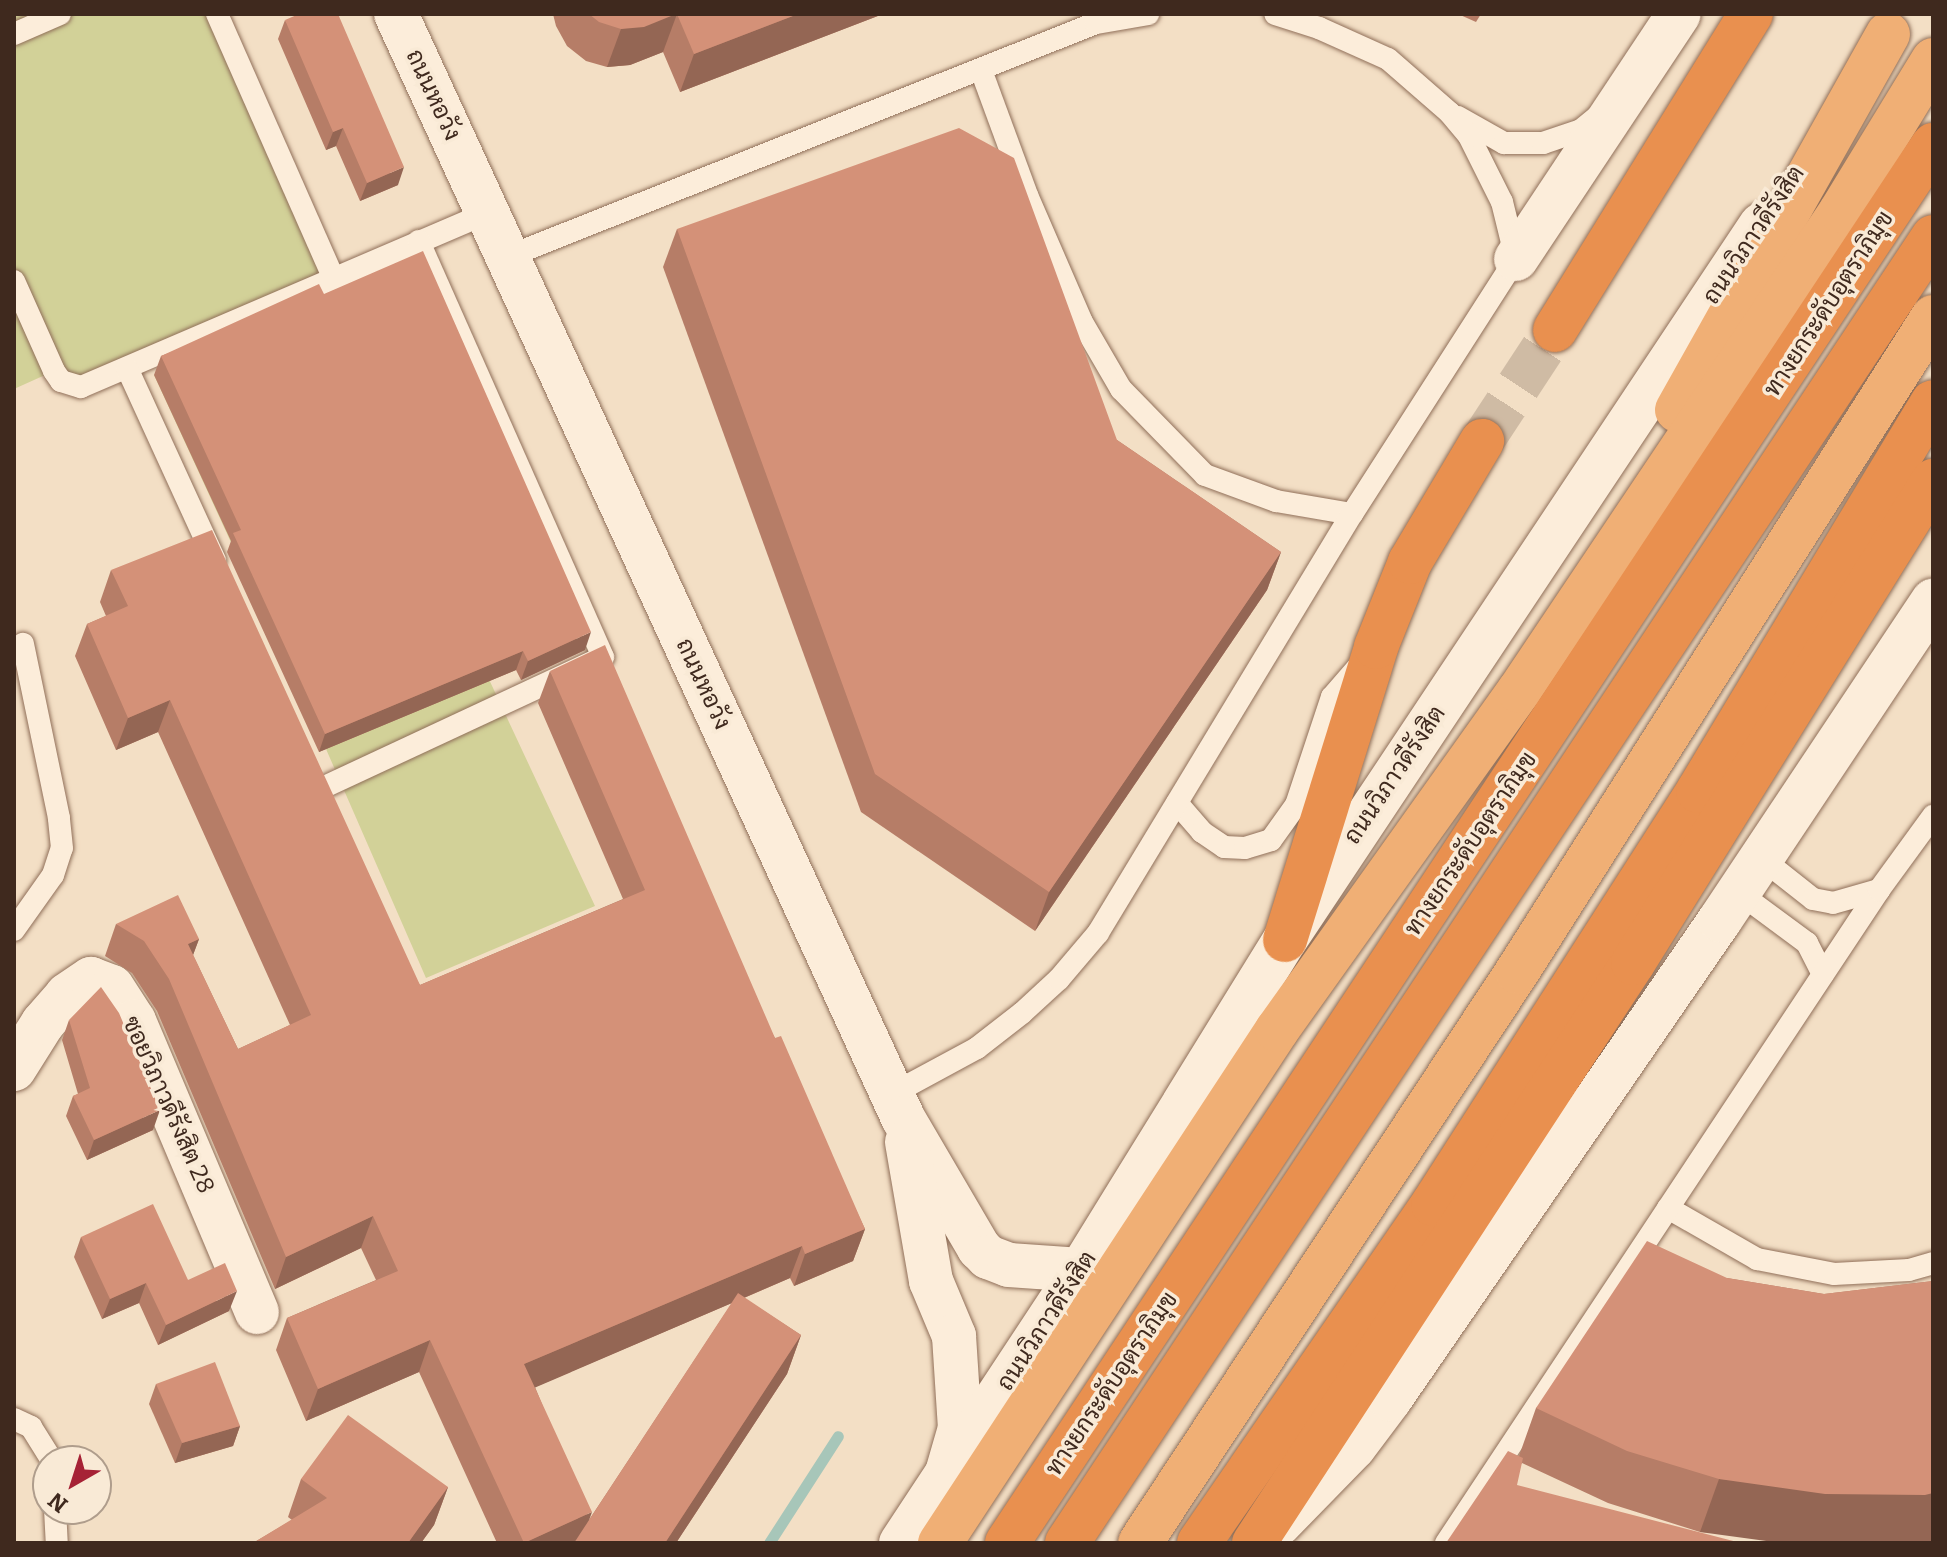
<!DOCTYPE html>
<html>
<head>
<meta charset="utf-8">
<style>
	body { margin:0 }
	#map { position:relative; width:1947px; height:1557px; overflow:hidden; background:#f3dfc5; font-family:Bitter,Sarabun,serif }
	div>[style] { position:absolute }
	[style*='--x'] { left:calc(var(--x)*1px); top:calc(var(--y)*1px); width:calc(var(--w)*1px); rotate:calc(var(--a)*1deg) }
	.green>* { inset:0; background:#d2d198 }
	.stream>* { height:11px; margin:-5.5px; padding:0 5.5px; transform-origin:5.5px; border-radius:5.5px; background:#a7c6b9 }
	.motorway-tunnel>* { height:44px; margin-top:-22px; transform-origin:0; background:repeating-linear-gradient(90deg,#cfbba4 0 44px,transparent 0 66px) }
	.roads { filter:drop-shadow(0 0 2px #906f59) drop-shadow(0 0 2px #906f59) }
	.service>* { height:22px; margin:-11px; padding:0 11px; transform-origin:11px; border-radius:11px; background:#fcedda }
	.minor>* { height:44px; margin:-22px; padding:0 22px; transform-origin:22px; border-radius:22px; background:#fcedda }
	.secondary>* { height:44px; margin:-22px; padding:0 22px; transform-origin:22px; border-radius:22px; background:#fcedda }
	.trunk>* { height:44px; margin:-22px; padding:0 22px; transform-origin:22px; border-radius:22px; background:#f0af75 }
	.motorway>* { height:44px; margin:-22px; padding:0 22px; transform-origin:22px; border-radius:22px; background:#e9904f }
	.wall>* { inset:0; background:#b67d67 }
	.shaded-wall>* { inset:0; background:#946654 }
	.building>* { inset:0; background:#d49178 }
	span { translate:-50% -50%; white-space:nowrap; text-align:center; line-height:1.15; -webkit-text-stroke:7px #f9ead6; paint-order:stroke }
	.street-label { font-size:24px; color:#3f291e }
	.frame { position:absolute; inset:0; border:16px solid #3f291e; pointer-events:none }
	.north { position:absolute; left:32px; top:1445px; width:80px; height:80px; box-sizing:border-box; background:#f9ead6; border:2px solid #af9d8c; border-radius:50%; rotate:219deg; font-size:22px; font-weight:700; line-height:32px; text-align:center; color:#3f291e }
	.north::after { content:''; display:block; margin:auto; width:28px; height:36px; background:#a62236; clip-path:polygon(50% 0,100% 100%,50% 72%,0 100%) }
</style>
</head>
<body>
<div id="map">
	<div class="green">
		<div style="clip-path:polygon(14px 14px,217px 14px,333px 277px,71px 386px,54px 371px,14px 389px)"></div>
		<div style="clip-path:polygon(312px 301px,595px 906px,426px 978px,326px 749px,154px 375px)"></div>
	</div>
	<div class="stream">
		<div style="--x:769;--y:1543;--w:127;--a:-57.2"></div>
	</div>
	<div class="motorway-tunnel">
		<div style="--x:1482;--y:441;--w:133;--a:-56.7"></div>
	</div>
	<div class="roads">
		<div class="service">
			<div style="--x:217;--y:14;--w:287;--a:66.2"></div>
			<div style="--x:14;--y:34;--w:50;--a:-23.5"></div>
			<div style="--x:981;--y:70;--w:133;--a:69.8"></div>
			<div style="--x:1027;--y:195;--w:138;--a:66.6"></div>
			<div style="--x:1082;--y:322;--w:78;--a:59.8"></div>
			<div style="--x:1121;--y:389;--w:120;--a:45.7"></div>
			<div style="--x:1205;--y:475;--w:76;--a:20.1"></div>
			<div style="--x:1276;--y:501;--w:77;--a:9.7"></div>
			<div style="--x:1458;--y:117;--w:53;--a:29.5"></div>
			<div style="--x:1504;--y:143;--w:39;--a:0"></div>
			<div style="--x:1543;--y:143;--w:40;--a:-18.9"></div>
			<div style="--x:1581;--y:130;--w:22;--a:-39"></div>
			<div style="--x:507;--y:257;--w:634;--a:-21.67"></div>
			<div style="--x:1096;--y:23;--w:53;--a:-9.8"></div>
			<div style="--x:14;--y:281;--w:98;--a:66"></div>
			<div style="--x:54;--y:371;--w:12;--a:55"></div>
			<div style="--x:61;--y:381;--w:21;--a:17"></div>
			<div style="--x:81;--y:387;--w:442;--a:-23.2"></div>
			<div style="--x:127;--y:368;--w:211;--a:65.4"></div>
			<div style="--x:320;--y:789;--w:312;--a:-25"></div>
			<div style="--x:603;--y:657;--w:455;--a:-113.9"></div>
			<div style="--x:1177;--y:803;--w:38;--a:49"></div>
			<div style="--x:1202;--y:832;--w:27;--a:34"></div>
			<div style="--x:1224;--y:847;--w:21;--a:3"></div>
			<div style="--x:1245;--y:848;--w:27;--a:-17"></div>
			<div style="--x:1271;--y:840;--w:43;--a:-54.5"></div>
			<div style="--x:1296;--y:805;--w:114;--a:-71.6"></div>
			<div style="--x:1332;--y:697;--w:40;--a:-49"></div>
			<div style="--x:1761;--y:858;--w:66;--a:38.3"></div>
			<div style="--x:1813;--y:899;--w:20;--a:11"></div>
			<div style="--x:1833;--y:903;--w:48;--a:-15.8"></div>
			<div style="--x:1738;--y:892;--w:86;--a:36.5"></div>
			<div style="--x:1807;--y:943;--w:35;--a:63"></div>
			<div style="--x:14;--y:930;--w:67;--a:-54.7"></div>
			<div style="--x:53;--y:875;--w:28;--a:-72"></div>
			<div style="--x:62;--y:848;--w:30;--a:-96"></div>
			<div style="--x:59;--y:818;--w:178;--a:-101.7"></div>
			<div style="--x:892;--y:1094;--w:97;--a:-28.4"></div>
			<div style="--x:977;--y:1048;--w:57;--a:-37.9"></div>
			<div style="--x:1022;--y:1013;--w:50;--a:-42.6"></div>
			<div style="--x:1059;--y:979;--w:60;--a:-49.7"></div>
			<div style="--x:1098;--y:933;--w:490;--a:-58.8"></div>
			<div style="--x:1352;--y:514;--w:303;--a:-57.3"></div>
			<div style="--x:1516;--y:259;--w:59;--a:-103.8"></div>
			<div style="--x:1502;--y:202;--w:74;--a:-116.6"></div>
			<div style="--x:1469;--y:136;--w:30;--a:-130"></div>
			<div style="--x:1450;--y:113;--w:82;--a:-138.9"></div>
			<div style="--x:1388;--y:59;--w:76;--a:-155.8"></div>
			<div style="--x:1319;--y:28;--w:46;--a:-162.3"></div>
			<div style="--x:1668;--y:1208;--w:103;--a:29.8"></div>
			<div style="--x:1757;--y:1259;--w:78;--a:11"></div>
			<div style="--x:1834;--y:1274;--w:75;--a:-3.1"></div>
			<div style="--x:1909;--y:1270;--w:25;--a:-16"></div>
			<div style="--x:14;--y:1419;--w:19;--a:25"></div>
			<div style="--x:31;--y:1427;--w:40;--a:58"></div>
			<div style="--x:55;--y:1509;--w:34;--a:87"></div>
			<div style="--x:1446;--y:1543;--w:784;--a:-56.45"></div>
			<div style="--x:1879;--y:890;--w:92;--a:-53.9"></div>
		</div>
		<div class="minor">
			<div style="--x:396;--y:14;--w:1215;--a:65.33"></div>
			<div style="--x:903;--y:1118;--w:151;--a:59.7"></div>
			<div style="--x:979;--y:1248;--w:13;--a:45"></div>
			<div style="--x:988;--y:1257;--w:22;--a:21"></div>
			<div style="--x:1009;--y:1265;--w:72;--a:4"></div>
			<div style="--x:1516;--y:259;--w:294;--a:-56.4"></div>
			<div style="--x:14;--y:1069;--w:54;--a:-57.8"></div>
			<div style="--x:43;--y:1023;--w:37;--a:-49"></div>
			<div style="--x:67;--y:995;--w:29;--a:-34"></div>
			<div style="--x:91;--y:979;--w:22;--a:21"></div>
			<div style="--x:112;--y:987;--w:40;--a:57.1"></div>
			<div style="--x:134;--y:1021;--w:316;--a:67.1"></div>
			<div style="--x:907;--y:1142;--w:141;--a:80.2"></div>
			<div style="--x:931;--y:1281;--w:60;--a:67.3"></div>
			<div style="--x:954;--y:1336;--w:92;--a:86.3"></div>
			<div style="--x:960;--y:1428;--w:47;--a:106.1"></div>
		</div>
		<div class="secondary">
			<div style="--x:1279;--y:1524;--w:107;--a:-45.8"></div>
			<div style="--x:1354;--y:1447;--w:60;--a:-53.1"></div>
			<div style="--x:1390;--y:1399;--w:582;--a:-55.44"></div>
			<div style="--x:1720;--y:920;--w:384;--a:-56.3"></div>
			<div style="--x:901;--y:1543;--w:327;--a:-56.6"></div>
			<div style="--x:1081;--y:1270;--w:388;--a:-58.3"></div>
			<div style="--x:1285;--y:940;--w:859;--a:-56.35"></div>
		</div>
		<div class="trunk">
			<div style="--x:1677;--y:410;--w:431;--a:-60.7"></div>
			<div style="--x:940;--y:1543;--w:614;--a:-56.7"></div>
			<div style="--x:1277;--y:1030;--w:417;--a:-54.5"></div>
			<div style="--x:1519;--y:691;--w:578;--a:-56.14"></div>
			<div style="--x:1841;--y:211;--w:177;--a:-58.6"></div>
			<div style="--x:1140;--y:1543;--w:684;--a:-56.57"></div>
			<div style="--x:1517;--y:972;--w:776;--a:-57.58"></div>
		</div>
		<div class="motorway">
			<div style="--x:1555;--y:330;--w:372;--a:-58.2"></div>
			<div style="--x:1285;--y:940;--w:307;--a:-72.7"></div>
			<div style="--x:1376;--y:647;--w:92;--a:-68.2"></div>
			<div style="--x:1410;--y:562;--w:141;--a:-59.2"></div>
			<div style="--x:1007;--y:1543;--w:1677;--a:-56.48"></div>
			<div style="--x:1067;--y:1543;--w:1567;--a:-56.45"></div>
			<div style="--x:1199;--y:1543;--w:412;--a:-55.4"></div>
			<div style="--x:1433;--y:1204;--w:491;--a:-57.3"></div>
			<div style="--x:1698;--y:791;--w:454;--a:-58.9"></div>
			<div style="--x:1254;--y:1543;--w:693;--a:-56.84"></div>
			<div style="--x:1633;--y:963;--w:568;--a:-58.1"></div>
		</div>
	</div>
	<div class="wall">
		<div style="clip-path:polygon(553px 14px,883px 14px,680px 92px,663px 52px,630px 65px,607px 67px,586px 61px,567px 46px,556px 26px)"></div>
		<div style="clip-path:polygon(1458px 14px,1481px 14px,1476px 22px)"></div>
		<div style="clip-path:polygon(285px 20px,398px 185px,360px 201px,336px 146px,326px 150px,278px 39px)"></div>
		<div style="clip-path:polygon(677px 229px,1117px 440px,1281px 552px,1267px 590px,1035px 931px,861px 812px,663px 267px)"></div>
		<div style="clip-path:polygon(324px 294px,585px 650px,521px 680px,516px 670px,319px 752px,227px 552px,231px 541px,154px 375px,161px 356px)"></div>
		<div style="clip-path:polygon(evenodd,111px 570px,420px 985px,623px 899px,538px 703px,550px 671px,775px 1038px,865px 1229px,853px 1261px,794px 1286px,790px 1278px,744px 1298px,801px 1335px,787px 1374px,676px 1543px,497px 1543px,419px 1372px,306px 1421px,276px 1350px,287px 1318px,376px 1280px,361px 1248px,275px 1289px,157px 1011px,132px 973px,105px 956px,116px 924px,199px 939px,193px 955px,238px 1049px,290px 1025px,158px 732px,116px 750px,75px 656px,87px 624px,106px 616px,100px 602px,111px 570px,732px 1303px,589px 1520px,535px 1387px,732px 1303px)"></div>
		<div style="clip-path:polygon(69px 1020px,153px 1130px,87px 1160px,66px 1116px,73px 1096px,78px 1094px,62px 1040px)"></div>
		<div style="clip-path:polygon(81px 1237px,188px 1280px,229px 1311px,158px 1345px,139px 1303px,102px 1319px,74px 1257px)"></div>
		<div style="clip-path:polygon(1727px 1278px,1824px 1294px,1933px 1281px,1933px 1542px,1928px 1543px,1700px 1532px,1608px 1503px,1522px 1463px,1446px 1543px,1519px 1456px,1536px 1408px)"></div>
		<div style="clip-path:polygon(156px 1384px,240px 1426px,233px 1446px,175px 1463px,149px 1404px)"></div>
		<div style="clip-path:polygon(301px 1479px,448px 1487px,434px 1525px,421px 1543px,253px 1543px,292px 1520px,288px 1517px)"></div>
	</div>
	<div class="shaded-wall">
		<div style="clip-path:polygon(677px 14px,663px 52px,630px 65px,607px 67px,621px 29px)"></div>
		<div style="clip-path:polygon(798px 14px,883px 14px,680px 92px,694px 54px)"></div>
		<div style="clip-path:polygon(343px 128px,336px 146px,326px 150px,333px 132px)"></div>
		<div style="clip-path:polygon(404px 167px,398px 185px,360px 201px,367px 183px)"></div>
		<div style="clip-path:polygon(1281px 552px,1267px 590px,1035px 931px,1049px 892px)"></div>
		<div style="clip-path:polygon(591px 632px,585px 650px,521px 680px,528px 661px)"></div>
		<div style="clip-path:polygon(523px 651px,516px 670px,319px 752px,325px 734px)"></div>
		<div style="clip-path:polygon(170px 700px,158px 732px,116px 750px,128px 718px)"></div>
		<div style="clip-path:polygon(199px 939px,187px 971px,188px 944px)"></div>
		<div style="clip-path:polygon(160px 1110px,153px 1130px,87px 1160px,94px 1140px)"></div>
		<div style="clip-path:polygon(373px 1216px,361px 1248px,275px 1289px,286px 1257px)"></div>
		<div style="clip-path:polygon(865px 1229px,853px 1261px,794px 1286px,805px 1254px)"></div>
		<div style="clip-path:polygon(802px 1246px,790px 1278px,513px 1397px,524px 1364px)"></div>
		<div style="clip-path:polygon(146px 1283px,139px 1303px,102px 1319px,110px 1299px)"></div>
		<div style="clip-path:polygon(237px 1291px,229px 1311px,158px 1345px,166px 1325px)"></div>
		<div style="clip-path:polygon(801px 1335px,787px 1374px,676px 1543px,665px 1543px)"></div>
		<div style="clip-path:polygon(430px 1340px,419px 1372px,306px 1421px,318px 1389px)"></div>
		<div style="clip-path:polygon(240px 1426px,233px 1446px,175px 1463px,182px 1443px)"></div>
		<div style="clip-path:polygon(1719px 1479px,1933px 1493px,1933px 1542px,1928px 1543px,1781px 1543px,1700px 1532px)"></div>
		<div style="clip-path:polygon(448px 1487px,434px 1525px,421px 1543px,408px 1543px)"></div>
		<div style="clip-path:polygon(592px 1512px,581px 1543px,524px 1543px)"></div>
	</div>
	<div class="building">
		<div style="clip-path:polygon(299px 14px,338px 14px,404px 167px,367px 183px,343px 128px,333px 132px,285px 20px)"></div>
		<div style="clip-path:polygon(589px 14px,676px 14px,644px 27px,621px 29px,599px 22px)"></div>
		<div style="clip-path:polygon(677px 14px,798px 14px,694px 54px)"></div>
		<div style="clip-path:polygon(959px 128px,1014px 158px,1117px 440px,1281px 552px,1049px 892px,875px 774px,677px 229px)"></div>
		<div style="clip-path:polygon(423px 251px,591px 632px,528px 661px,523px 651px,325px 734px,233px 533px,241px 530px,161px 356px,319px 284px,324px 294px)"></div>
		<div style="clip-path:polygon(212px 530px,420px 985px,645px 890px,550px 671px,605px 645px,775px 1038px,781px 1036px,865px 1229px,805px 1254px,802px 1246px,524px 1364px,592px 1512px,524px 1543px,430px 1340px,318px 1389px,287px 1318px,398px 1271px,373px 1216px,286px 1257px,169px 979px,144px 941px,116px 924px,178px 895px,199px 939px,188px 944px,238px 1049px,311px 1015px,170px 700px,128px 718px,87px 624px,128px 606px,111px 570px)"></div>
		<div style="clip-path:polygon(101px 987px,119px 1013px,160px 1110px,94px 1140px,73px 1096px,90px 1088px,69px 1020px)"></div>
		<div style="clip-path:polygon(153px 1204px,188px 1280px,225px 1263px,237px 1291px,166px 1325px,146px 1283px,110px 1299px,81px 1237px)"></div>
		<div style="clip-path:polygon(1647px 1241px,1727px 1278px,1824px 1294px,1933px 1281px,1933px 1493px,1925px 1495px,1825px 1494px,1719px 1479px,1627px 1451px,1536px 1408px)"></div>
		<div style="clip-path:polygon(738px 1293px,801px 1335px,665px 1543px,574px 1543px)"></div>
		<div style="clip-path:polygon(215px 1362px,240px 1426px,182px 1443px,156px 1384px)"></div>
		<div style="clip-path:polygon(348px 1415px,448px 1487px,408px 1543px,253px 1543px,327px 1498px,301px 1479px)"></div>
		<div style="clip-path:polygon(1508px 1451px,1523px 1458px,1517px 1485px,1741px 1543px,1446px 1543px)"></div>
	</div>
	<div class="street-label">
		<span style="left:433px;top:95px;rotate:65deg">ถนนหอวัง</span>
		<span style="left:1754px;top:235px;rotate:-56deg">ถนนวิภาวดีรังสิต</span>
		<span style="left:1829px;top:304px;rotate:-57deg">ทางยกระดับอุตราภิมุข</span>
		<span style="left:703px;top:684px;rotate:65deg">ถนนหอวัง</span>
		<span style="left:1395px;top:775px;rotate:-56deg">ถนนวิภาวดีรังสิต</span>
		<span style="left:1471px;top:844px;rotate:-56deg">ทางยกระดับอุตราภิมุข</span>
		<span style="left:168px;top:1105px;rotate:66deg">ซอยวิภาวดีรังสิต 28</span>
		<span style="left:1047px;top:1321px;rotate:-57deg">ถนนวิภาวดีรังสิต</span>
		<span style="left:1112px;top:1384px;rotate:-56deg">ทางยกระดับอุตราภิมุข</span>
	</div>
	<div class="frame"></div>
	<div class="north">N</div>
</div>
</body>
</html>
